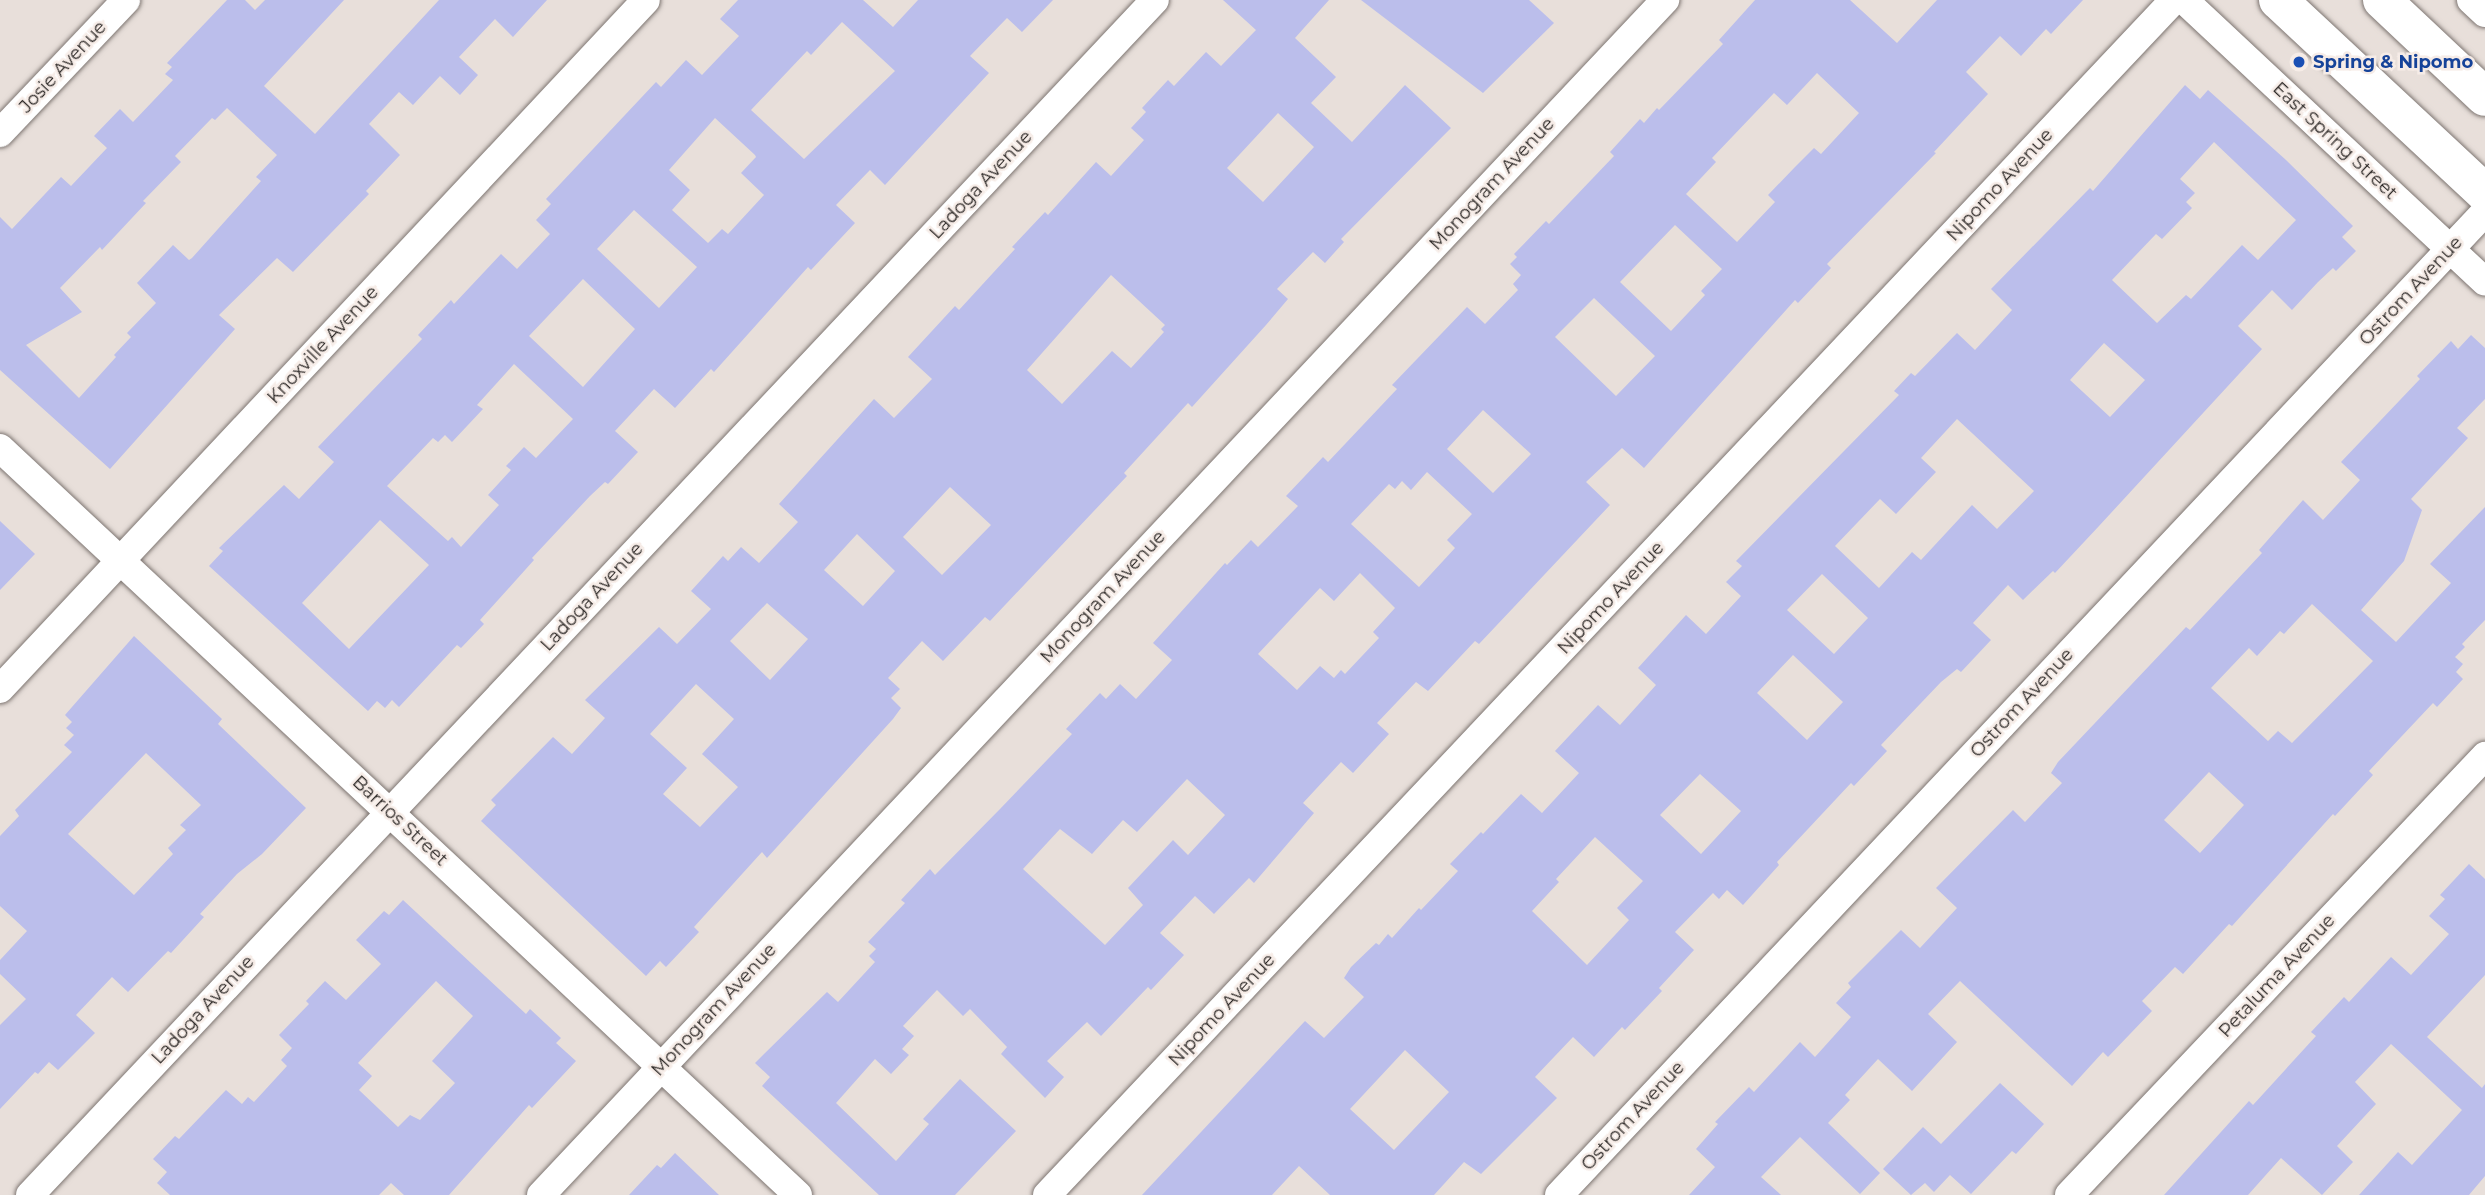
<!DOCTYPE html>
<html>
<head>
<meta charset="utf-8">
<style>
	body { margin:0 }
	#map { position:relative; width:2485px; height:1195px; overflow:hidden; background:#e8dfda; font-family:Montserrat,sans-serif }
	div>[style] { position:absolute }
	[style*='--x'] { left:calc(var(--x)*1px); top:calc(var(--y)*1px); width:calc(var(--w)*1px); rotate:calc(var(--a)*1deg) }
	.building>* { inset:0; background:#bbbeeb }
	.roads { filter:drop-shadow(0 0 2px #7d7571) drop-shadow(0 0 2px #7d7571) }
	.minor>* { height:28px; margin:-14px; padding:0 14px; transform-origin:14px; border-radius:14px; background:#fff }
	.secondary>* { height:38px; margin:-19px; padding:0 19px; transform-origin:19px; border-radius:19px; background:#fff }
	.dots>* { width:19px; height:19px; translate:-50% -50%; box-sizing:border-box; border:4px solid #f6ece7; border-radius:50% }
	span { translate:-50% -50%; white-space:nowrap; text-align:center; line-height:1.15; -webkit-text-stroke:5px #f6ece7; paint-order:stroke }
	.transit-label { font-size:18px; color:#164399; font-weight:700 }
	.left { translate:0 -50%; text-align:left }
	.street-label { font-size:18px; color:#2c2826 }
</style>
</head>
<body>
<div id="map">
	<div class="building">
		<div style="clip-path:polygon(evenodd,227px 0,245px 0,255px 10px,265px 0,344px 0,264px 86px,315px 134px,439px 0,547px 0,513px 37px,495px 19px,459px 57px,478px 75px,460px 95px,440px 76px,413px 105px,399px 92px,369px 124px,400px 155px,366px 191px,369px 194px,293px 272px,277px 258px,219px 315px,235px 329px,110px 469px,0 370px,0 217px,12px 229px,61px 177px,71px 186px,107px 148px,94px 136px,120px 109px,133px 122px,173px 80px,165px 74px,172px 67px,167px 63px,227px 0,227px 108px,277px 155px,256px 177px,261px 181px,192px 258px,189px 260px,173px 245px,137px 283px,156px 303px,127px 333px,131px 337px,114px 355px,116px 357px,79px 398px,26px 345px,82px 312px,60px 288px,100px 247px,102px 250px,146px 203px,143px 201px,181px 162px,175px 156px,212px 118px,215px 120px,227px 108px)"></div>
		<div style="clip-path:polygon(evenodd,738px 0,863px 0,893px 27px,918px 0,1053px 0,1022px 32px,1007px 18px,970px 56px,989px 73px,885px 185px,870px 170px,836px 205px,855px 223px,811px 270px,808px 267px,714px 372px,711px 369px,675px 408px,654px 389px,615px 431px,638px 452px,608px 484px,605px 482px,590px 496px,532px 558px,534px 560px,480px 620px,484px 624px,461px 648px,457px 645px,399px 707px,392px 700px,385px 708px,377px 701px,368px 711px,209px 566px,223px 551px,219px 548px,284px 485px,299px 499px,334px 462px,318px 447px,422px 339px,418px 335px,451px 300px,454px 304px,501px 254px,517px 269px,550px 234px,536px 220px,551px 204px,546px 199px,656px 82px,661px 87px,686px 60px,702px 75px,739px 36px,720px 19px,738px 0,842px 22px,895px 71px,804px 159px,751px 110px,807px 51px,811px 55px,842px 22px,738px 0,715px 118px,755px 155px,756px 157px,741px 173px,764px 195px,728px 234px,722px 229px,708px 243px,672px 210px,690px 190px,669px 170px,715px 118px,738px 0,634px 210px,697px 267px,659px 308px,597px 249px,634px 210px,738px 0,583px 279px,635px 329px,583px 387px,529px 336px,583px 279px,738px 0,514px 364px,573px 419px,536px 458px,524px 447px,506px 466px,511px 470px,488px 495px,499px 505px,461px 547px,452px 537px,448px 541px,387px 486px,433px 438px,438px 442px,445px 435px,452px 442px,483px 409px,477px 405px,514px 364px,738px 0,380px 520px,429px 565px,349px 649px,302px 603px,380px 520px)"></div>
		<div style="clip-path:polygon(evenodd,1223px 0,1329px 0,1295px 38px,1336px 77px,1311px 103px,1352px 142px,1405px 85px,1451px 128px,1341px 239px,1344px 242px,1325px 263px,1313px 252px,1277px 289px,1288px 299px,1266px 325px,1192px 407px,1188px 403px,1124px 473px,1127px 476px,990px 621px,985px 617px,943px 661px,922px 641px,888px 678px,900px 689px,891px 698px,901px 708px,893px 719px,767px 858px,762px 852px,694px 927px,699px 932px,666px 967px,660px 961px,646px 976px,481px 821px,496px 805px,491px 800px,553px 737px,572px 754px,605px 718px,585px 700px,659px 627px,677px 644px,711px 609px,691px 591px,723px 556px,728px 561px,741px 547px,759px 563px,798px 522px,779px 504px,874px 399px,894px 418px,932px 379px,908px 357px,955px 306px,959px 310px,1015px 249px,1012px 247px,1045px 212px,1048px 215px,1096px 162px,1111px 176px,1144px 140px,1131px 128px,1146px 112px,1142px 108px,1168px 80px,1174px 86px,1206px 52px,1221px 66px,1256px 30px,1223px 0,1278px 113px,1314px 147px,1263px 202px,1227px 168px,1278px 113px,1223px 0,1111px 275px,1165px 325px,1161px 329px,1164px 332px,1131px 368px,1112px 351px,1062px 404px,1027px 370px,1111px 275px,1223px 0,950px 487px,991px 525px,942px 575px,903px 537px,950px 487px,1223px 0,857px 534px,895px 571px,863px 606px,824px 570px,857px 534px,1223px 0,767px 603px,808px 639px,770px 680px,730px 641px,767px 603px,1223px 0,696px 684px,734px 719px,702px 754px,738px 787px,700px 827px,663px 794px,687px 768px,650px 734px,696px 684px)"></div>
		<div style="clip-path:polygon(1361px 0,1529px 0,1554px 23px,1483px 93px)"></div>
		<div style="clip-path:polygon(evenodd,1755px 0,1850px 0,1897px 43px,1937px 0,2083px 0,2051px 34px,2046px 29px,2021px 56px,2000px 36px,1966px 72px,1988px 94px,1934px 152px,1936px 153px,1827px 264px,1831px 268px,1798px 303px,1795px 300px,1644px 468px,1622px 448px,1586px 482px,1610px 505px,1479px 644px,1475px 641px,1428px 691px,1416px 682px,1377px 723px,1389px 734px,1353px 773px,1341px 762px,1303px 803px,1314px 813px,1254px 883px,1249px 878px,1214px 914px,1195px 896px,1160px 933px,1184px 955px,1151px 990px,1148px 987px,1101px 1036px,1087px 1022px,1047px 1061px,1064px 1077px,1045px 1098px,1001px 1054px,1007px 1047px,970px 1009px,963px 1016px,937px 990px,903px 1026px,914px 1036px,902px 1049px,909px 1055px,891px 1074px,875px 1059px,836px 1103px,896px 1161px,929px 1124px,923px 1119px,960px 1079px,1016px 1131px,955px 1195px,879px 1195px,762px 1086px,770px 1077px,755px 1063px,827px 992px,838px 1002px,875px 962px,869px 956px,876px 949px,868px 942px,905px 903px,901px 900px,930px 869px,935px 875px,1000px 809px,1072px 734px,1066px 729px,1100px 693px,1106px 699px,1120px 684px,1136px 699px,1172px 660px,1153px 643px,1225px 563px,1227px 565px,1251px 540px,1258px 547px,1298px 506px,1286px 496px,1323px 457px,1328px 462px,1397px 389px,1392px 385px,1467px 307px,1485px 324px,1518px 290px,1513px 284px,1521px 275px,1510px 264px,1517px 257px,1514px 254px,1546px 221px,1549px 224px,1614px 156px,1610px 152px,1640px 119px,1644px 123px,1657px 108px,1659px 110px,1723px 44px,1719px 40px,1755px 0,1817px 73px,1859px 113px,1821px 154px,1814px 148px,1795px 167px,1768px 195px,1775px 202px,1737px 242px,1686px 194px,1716px 162px,1712px 158px,1774px 93px,1787px 105px,1817px 73px,1755px 0,1675px 225px,1722px 269px,1701px 291px,1705px 295px,1671px 331px,1620px 282px,1675px 225px,1755px 0,1594px 298px,1655px 356px,1616px 396px,1555px 337px,1594px 298px,1755px 0,1483px 410px,1531px 454px,1493px 493px,1447px 449px,1483px 410px,1755px 0,1427px 472px,1472px 514px,1447px 540px,1455px 548px,1419px 587px,1351px 524px,1389px 484px,1395px 489px,1402px 481px,1411px 490px,1427px 472px,1755px 0,1360px 573px,1395px 608px,1373px 632px,1379px 638px,1345px 674px,1341px 670px,1334px 678px,1320px 666px,1297px 690px,1258px 654px,1320px 588px,1334px 601px,1360px 573px,1755px 0,1187px 779px,1225px 815px,1188px 855px,1173px 840px,1128px 888px,1143px 905px,1105px 945px,1023px 869px,1060px 829px,1092px 854px,1123px 820px,1137px 832px,1187px 779px)"></div>
		<div style="clip-path:polygon(evenodd,2185px 85px,2200px 99px,2208px 90px,2286px 160px,2353px 226px,2342px 237px,2356px 251px,2336px 271px,2333px 268px,2318px 282px,2292px 310px,2272px 290px,2238px 326px,2262px 349px,2099px 526px,2055px 573px,2053px 571px,2023px 600px,2008px 585px,1973px 623px,1991px 640px,1961px 672px,1957px 669px,1941px 682px,1881px 745px,1887px 751px,1854px 786px,1851px 783px,1777px 862px,1779px 865px,1743px 905px,1727px 890px,1719px 899px,1713px 893px,1675px 932px,1694px 950px,1659px 988px,1662px 991px,1625px 1030px,1622px 1027px,1594px 1057px,1573px 1037px,1535px 1077px,1557px 1098px,1481px 1174px,1464px 1162px,1434px 1195px,1330px 1195px,1299px 1166px,1272px 1195px,1142px 1195px,1305px 1021px,1324px 1038px,1364px 997px,1344px 978px,1351px 967px,1376px 943px,1379px 945px,1388px 934px,1392px 938px,1419px 908px,1421px 910px,1458px 871px,1450px 864px,1481px 832px,1483px 834px,1521px 794px,1542px 813px,1579px 773px,1555px 751px,1598px 705px,1620px 725px,1656px 685px,1638px 668px,1686px 615px,1706px 634px,1741px 596px,1726px 582px,1742px 566px,1736px 561px,1899px 395px,1894px 391px,1911px 373px,1915px 376px,1957px 333px,1975px 350px,2012px 310px,1991px 289px,2086px 192px,2090px 188px,2093px 191px,2185px 85px,2214px 142px,2296px 220px,2258px 260px,2242px 245px,2191px 299px,2186px 295px,2157px 323px,2112px 280px,2156px 234px,2162px 239px,2192px 208px,2186px 202px,2195px 193px,2180px 179px,2214px 142px,2185px 85px,2104px 343px,2145px 380px,2110px 417px,2070px 380px,2104px 343px,2185px 85px,1957px 419px,2034px 491px,1997px 529px,1972px 505px,1921px 560px,1912px 552px,1879px 588px,1835px 546px,1880px 499px,1896px 514px,1936px 472px,1921px 458px,1957px 419px,2185px 85px,1822px 574px,1868px 618px,1834px 654px,1787px 610px,1822px 574px,2185px 85px,1793px 655px,1843px 702px,1807px 740px,1757px 693px,1793px 655px,2185px 85px,1700px 774px,1741px 811px,1701px 854px,1660px 815px,1700px 774px,2185px 85px,1595px 837px,1643px 881px,1617px 908px,1629px 920px,1587px 965px,1532px 911px,1559px 882px,1556px 879px,1595px 837px,2185px 85px,1405px 1050px,1449px 1092px,1394px 1150px,1350px 1109px,1405px 1050px)"></div>
		<div style="clip-path:polygon(evenodd,2471px 335px,2485px 348px,2485px 399px,2457px 428px,2468px 438px,2411px 499px,2422px 510px,2404px 561px,2361px 610px,2396px 642px,2451px 583px,2430px 564px,2485px 507px,2485px 620px,2462px 644px,2465px 647px,2455px 657px,2463px 664px,2456px 672px,2463px 679px,2437px 707px,2433px 703px,2369px 771px,2373px 775px,2335px 816px,2333px 814px,2232px 926px,2229px 924px,2183px 974px,2175px 967px,2142px 1001px,2152px 1011px,2108px 1057px,2103px 1052px,2072px 1086px,1960px 981px,1928px 1014px,1957px 1042px,1912px 1091px,1878px 1059px,1845px 1095px,1850px 1100px,1828px 1123px,1880px 1173px,1860px 1194px,1800px 1137px,1761px 1177px,1781px 1195px,1689px 1195px,1715px 1167px,1696px 1149px,1718px 1124px,1715px 1122px,1749px 1087px,1754px 1092px,1800px 1042px,1815px 1057px,1851px 1017px,1836px 1003px,1851px 987px,1848px 983px,1901px 930px,1920px 948px,1957px 908px,1936px 888px,2013px 810px,2025px 822px,2062px 783px,2051px 773px,2058px 762px,2186px 627px,2190px 630px,2262px 553px,2259px 550px,2303px 500px,2323px 520px,2360px 480px,2341px 462px,2420px 379px,2417px 376px,2451px 341px,2458px 349px,2471px 335px,2312px 604px,2373px 661px,2292px 743px,2278px 731px,2268px 741px,2211px 688px,2249px 648px,2257px 656px,2280px 631px,2284px 634px,2312px 604px,2471px 335px,2209px 772px,2244px 805px,2200px 853px,2164px 820px,2209px 772px)"></div>
		<div style="clip-path:polygon(0 521px,35px 554px,0 590px)"></div>
		<div style="clip-path:polygon(evenodd,134px 636px,222px 719px,218px 724px,306px 808px,262px 854px,237px 874px,200px 914px,204px 917px,171px 953px,168px 951px,128px 992px,112px 977px,76px 1015px,95px 1033px,58px 1070px,49px 1062px,38px 1074px,35px 1072px,0 1109px,0 1025px,26px 999px,0 974px,0 960px,27px 931px,0 906px,0 836px,19px 816px,15px 810px,72px 752px,64px 745px,74px 735px,66px 728px,72px 722px,65px 715px,134px 636px,146px 753px,201px 805px,180px 825px,186px 830px,168px 848px,173px 854px,134px 895px,68px 834px,146px 753px)"></div>
		<div style="clip-path:polygon(2469px 864px,2485px 879px,2485px 975px,2427px 1037px,2482px 1088px,2485px 1084px,2485px 1176px,2469px 1195px,2359px 1195px,2398px 1152px,2412px 1165px,2462px 1110px,2391px 1044px,2355px 1082px,2376px 1104px,2337px 1146px,2353px 1162px,2322px 1195px,2281px 1158px,2248px 1195px,2164px 1195px,2249px 1101px,2253px 1105px,2316px 1036px,2311px 1032px,2344px 997px,2349px 1002px,2391px 957px,2411px 975px,2449px 934px,2429px 916px,2445px 899px,2440px 895px)"></div>
		<div style="clip-path:polygon(evenodd,403px 900px,526px 1014px,530px 1009px,561px 1038px,556px 1043px,576px 1061px,532px 1108px,529px 1105px,449px 1195px,404px 1195px,391px 1183px,379px 1195px,170px 1195px,157px 1183px,167px 1172px,153px 1159px,175px 1136px,179px 1139px,226px 1090px,242px 1104px,248px 1097px,254px 1102px,287px 1066px,281px 1060px,292px 1048px,279px 1035px,309px 1004px,306px 1001px,325px 981px,346px 1000px,381px 964px,356px 940px,384px 911px,389px 915px,403px 900px,436px 981px,473px 1016px,432px 1061px,455px 1083px,420px 1120px,410px 1115px,398px 1127px,359px 1090px,372px 1076px,358px 1063px,436px 981px)"></div>
		<div style="clip-path:polygon(2000px 1083px,2044px 1124px,2016px 1154px,2012px 1151px,1971px 1194px,1950px 1175px,1934px 1192px,1925px 1183px,1911px 1195px,1883px 1169px,1923px 1127px,1941px 1144px)"></div>
		<div style="clip-path:polygon(675px 1153px,719px 1195px,629px 1195px,657px 1165px,661px 1168px)"></div>
	</div>
	<div class="roads">
		<div class="minor">
			<div style="--x:2184;--y:0;--w:412;--a:43.1"></div>
			<div style="--x:2471;--y:0;--w:19;--a:43"></div>
			<div style="--x:0;--y:133;--w:183;--a:-46.5"></div>
			<div style="--x:0;--y:448;--w:1093;--a:43.11"></div>
			<div style="--x:0;--y:689;--w:944;--a:-46.84"></div>
			<div style="--x:30;--y:1195;--w:1641;--a:-46.73"></div>
			<div style="--x:541;--y:1195;--w:1641;--a:-46.75"></div>
			<div style="--x:1047;--y:1195;--w:1643;--a:-46.68"></div>
			<div style="--x:1559;--y:1195;--w:1350;--a:-46.71"></div>
			<div style="--x:2069;--y:1195;--w:605;--a:-46.54"></div>
		</div>
		<div class="secondary">
			<div style="--x:2278;--y:0;--w:283;--a:43"></div>
			<div style="--x:2382;--y:0;--w:141;--a:43.3"></div>
		</div>
	</div>
	<div class="dots">
		<div style="left:2299px;top:62px;background:#1a4fb4"></div>
	</div>
	<div class="transit-label">
		<span class="left" style="left:2313px;top:62px">Spring &amp; Nipomo</span>
	</div>
	<div class="street-label">
		<span style="left:63px;top:67px;rotate:-47deg">Josie Avenue</span>
		<span style="left:2335px;top:141px;rotate:43deg">East Spring Street</span>
		<span style="left:1492px;top:184px;rotate:-47deg">Monogram Avenue</span>
		<span style="left:981px;top:185px;rotate:-47deg">Ladoga Avenue</span>
		<span style="left:2000px;top:185px;rotate:-47deg">Nipomo Avenue</span>
		<span style="left:2411px;top:291px;rotate:-47deg">Ostrom Avenue</span>
		<span style="left:323px;top:345px;rotate:-47deg">Knoxville Avenue</span>
		<span style="left:592px;top:597px;rotate:-47deg">Ladoga Avenue</span>
		<span style="left:1103px;top:597px;rotate:-47deg">Monogram Avenue</span>
		<span style="left:1611px;top:598px;rotate:-47deg">Nipomo Avenue</span>
		<span style="left:2022px;top:703px;rotate:-47deg">Ostrom Avenue</span>
		<span style="left:400px;top:821px;rotate:43deg">Barrios Street</span>
		<span style="left:2277px;top:976px;rotate:-47deg">Petaluma Avenue</span>
		<span style="left:203px;top:1010px;rotate:-47deg">Ladoga Avenue</span>
		<span style="left:714px;top:1010px;rotate:-47deg">Monogram Avenue</span>
		<span style="left:1222px;top:1010px;rotate:-47deg">Nipomo Avenue</span>
		<span style="left:1633px;top:1116px;rotate:-47deg">Ostrom Avenue</span>
	</div>
</div>
</body>
</html>
